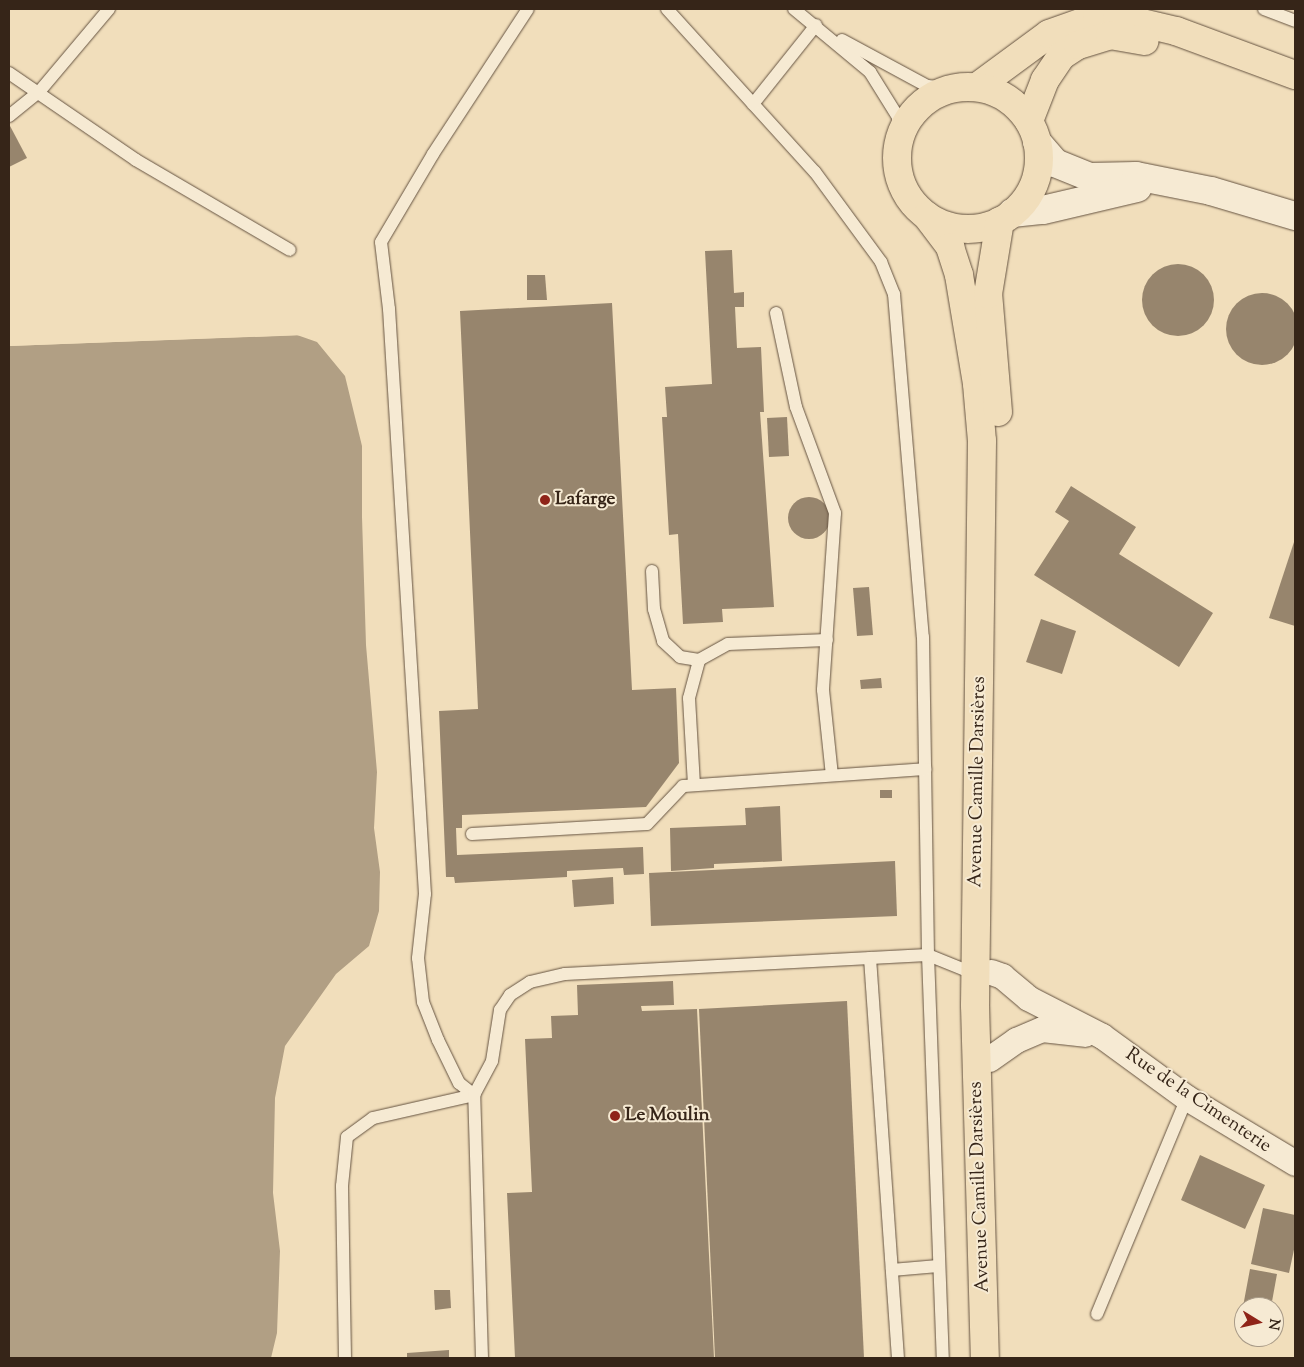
<!DOCTYPE html>
<html>
<head>
<meta charset="utf-8">
<style>
	body { margin:0 }
	#map { position:relative; width:1304px; height:1367px; overflow:hidden; background:#f1debb; font-family:"Sorts Mill Goudy",serif }
	div>[style] { position:absolute }
	[style*='--x'] { left:calc(var(--x)*1px); top:calc(var(--y)*1px); width:calc(var(--w)*1px); rotate:calc(var(--a)*1deg) }
	.water>* { inset:0; background:#b19f84 }
	.pier>* { inset:0; background:#f1debb }
	.building>* { inset:0; background:#97856d }
	.round { border-radius:50% }
	.roads { filter:drop-shadow(0 0 1px #655341) drop-shadow(0 0 1px #655341) }
	.lane>* { height:12px; margin:-6px; padding:0 6px; transform-origin:6px; border-radius:6px; background:#f6ead3 }
	.street>* { height:25px; margin:-12.5px; padding:0 12.5px; transform-origin:12.5px; border-radius:12.5px; background:#f6ead3 }
	.secondary>* { height:28px; margin:-14px; padding:0 14px; transform-origin:14px; border-radius:14px; background:#f6ead3 }
	.primary>* { height:28px; margin:-14px; padding:0 14px; transform-origin:14px; border-radius:14px; background:#f1debb }
	.primary>.ring { margin:-14px; padding:0; box-sizing:content-box; background:none; border:28px solid #f1debb; border-radius:50% }
	.dots>* { width:14px; height:14px; translate:-50% -50%; box-sizing:border-box; border:2px solid #f6ead3; border-radius:50% }
	span { translate:-50% -50%; white-space:nowrap; text-align:center; line-height:1.15; -webkit-text-stroke:4px #f6ead3; paint-order:stroke }
	.poi-label { font-size:19px; color:#362518; font-weight:700 }
	.left { translate:0 -50%; text-align:left }
	.street-label { font-size:19px; color:#362518 }
	.frame { position:absolute; inset:0; border:10px solid #362518; pointer-events:none }
	.north { position:absolute; left:1234px; top:1297px; width:50px; height:50px; box-sizing:border-box; background:#f6ead3; border:1px solid #a99b88; border-radius:50%; rotate:99deg; font-size:14px; font-weight:700; line-height:20px; text-align:center; color:#362518 }
	.north::after { content:''; display:block; margin:auto; width:18px; height:22px; background:#8f2418; clip-path:polygon(50% 0,100% 100%,50% 72%,0 100%) }
</style>
</head>
<body>
<div id="map">
	<div class="water">
		<div style="clip-path:polygon(297px 335px,317px 342px,345px 376px,362px 446px,362px 517px,366px 645px,377px 772px,374px 828px,380px 872px,379px 911px,369px 946px,336px 974px,285px 1046px,275px 1098px,273px 1193px,280px 1251px,277px 1333px,271px 1358px,9px 1358px,9px 346px)"></div>
	</div>
	<div class="pier">
		<div style="clip-path:polygon(297px 333px,306px 335px,9px 346px,9px 344px)"></div>
	</div>
	<div class="building">
		<div style="clip-path:polygon(9px 124px,27px 158px,9px 167px)"></div>
		<div style="clip-path:polygon(732px 250px,734px 293px,744px 292px,744px 307px,735px 307px,737px 348px,761px 347px,764px 412px,760px 412px,774px 607px,722px 609px,723px 622px,683px 624px,678px 534px,669px 535px,662px 417px,667px 417px,665px 387px,712px 384px,705px 251px)"></div>
		<div class="round" style="left:1142px;top:264px;width:72px;height:72px"></div>
		<div style="clip-path:polygon(527px 275px,545px 275px,547px 300px,527px 300px)"></div>
		<div class="round" style="left:1226px;top:293px;width:72px;height:72px"></div>
		<div style="clip-path:polygon(612px 303px,632px 690px,676px 688px,679px 763px,646px 807px,462px 815px,462px 828px,456px 828px,457px 855px,643px 847px,644px 874px,624px 875px,623px 868px,567px 871px,567px 877px,455px 883px,454px 877px,446px 877px,439px 711px,478px 709px,460px 311px)"></div>
		<div style="clip-path:polygon(787px 417px,789px 456px,769px 457px,767px 418px)"></div>
		<div style="clip-path:polygon(1071px 486px,1136px 527px,1119px 554px,1213px 613px,1179px 667px,1034px 575px,1069px 521px,1055px 512px)"></div>
		<div class="round" style="left:788px;top:497px;width:42px;height:42px"></div>
		<div style="clip-path:polygon(1295px 539px,1295px 626px,1269px 618px)"></div>
		<div style="clip-path:polygon(869px 587px,873px 635px,857px 636px,853px 588px)"></div>
		<div style="clip-path:polygon(1041px 619px,1076px 631px,1062px 674px,1026px 662px)"></div>
		<div style="clip-path:polygon(881px 678px,882px 688px,861px 689px,860px 680px)"></div>
		<div style="clip-path:polygon(880px 790px,892px 790px,892px 798px,880px 798px)"></div>
		<div style="clip-path:polygon(780px 806px,782px 861px,714px 864px,714px 868px,671px 871px,670px 828px,746px 825px,745px 808px)"></div>
		<div style="clip-path:polygon(895px 861px,897px 916px,651px 926px,649px 873px)"></div>
		<div style="clip-path:polygon(613px 877px,614px 904px,574px 907px,572px 880px)"></div>
		<div style="clip-path:polygon(673px 981px,674px 1005px,641px 1006px,642px 1011px,697px 1009px,714px 1358px,515px 1358px,507px 1193px,532px 1192px,525px 1039px,552px 1038px,551px 1016px,578px 1015px,577px 985px)"></div>
		<div style="clip-path:polygon(847px 1001px,864px 1358px,715px 1358px,699px 1009px)"></div>
		<div style="clip-path:polygon(1200px 1155px,1265px 1185px,1245px 1229px,1181px 1200px)"></div>
		<div style="clip-path:polygon(1263px 1208px,1295px 1215px,1295px 1245px,1289px 1273px,1251px 1264px)"></div>
		<div style="clip-path:polygon(1250px 1269px,1277px 1274px,1271px 1307px,1244px 1307px,1244px 1329px,1239px 1328px)"></div>
		<div style="clip-path:polygon(434px 1290px,450px 1290px,451px 1308px,435px 1310px)"></div>
		<div style="clip-path:polygon(449px 1350px,449px 1358px,407px 1358px,407px 1353px)"></div>
	</div>
	<div class="roads">
		<div class="lane">
			<div style="--x:667;--y:9;--w:220;--a:47.8"></div>
			<div style="--x:815;--y:172;--w:112;--a:53.7"></div>
			<div style="--x:881;--y:262;--w:35;--a:68"></div>
			<div style="--x:894;--y:294;--w:344;--a:85.2"></div>
			<div style="--x:923;--y:637;--w:318;--a:89.1"></div>
			<div style="--x:928;--y:955;--w:403;--a:87.9"></div>
			<div style="--x:794;--y:9;--w:99;--a:39.7"></div>
			<div style="--x:870;--y:72;--w:53;--a:58.1"></div>
			<div style="--x:898;--y:117;--w:28;--a:90"></div>
			<div style="--x:1264;--y:9;--w:33;--a:21"></div>
			<div style="--x:842;--y:40;--w:97;--a:28.4"></div>
			<div style="--x:927;--y:86;--w:24;--a:5"></div>
			<div style="--x:9;--y:73;--w:154;--a:34.4"></div>
			<div style="--x:136;--y:160;--w:178;--a:30.3"></div>
			<div style="--x:753;--y:104;--w:101;--a:-51.4"></div>
			<div style="--x:9;--y:116;--w:38;--a:-39"></div>
			<div style="--x:39;--y:92;--w:109;--a:-49.9"></div>
			<div style="--x:776;--y:313;--w:96;--a:78"></div>
			<div style="--x:796;--y:407;--w:113;--a:69.8"></div>
			<div style="--x:835;--y:513;--w:177;--a:93.9"></div>
			<div style="--x:823;--y:690;--w:85;--a:84"></div>
			<div style="--x:652;--y:571;--w:38;--a:87"></div>
			<div style="--x:654;--y:609;--w:33;--a:74"></div>
			<div style="--x:663;--y:641;--w:23;--a:43"></div>
			<div style="--x:680;--y:657;--w:19;--a:9"></div>
			<div style="--x:694;--y:785;--w:87;--a:-93.3"></div>
			<div style="--x:689;--y:698;--w:39;--a:-75"></div>
			<div style="--x:699;--y:660;--w:33;--a:-29"></div>
			<div style="--x:728;--y:644;--w:99;--a:-2.3"></div>
			<div style="--x:472;--y:834;--w:175;--a:-3.3"></div>
			<div style="--x:647;--y:824;--w:52;--a:-46.5"></div>
			<div style="--x:683;--y:786;--w:243;--a:-4"></div>
			<div style="--x:870;--y:958;--w:401;--a:86"></div>
			<div style="--x:474;--y:1095;--w:19;--a:-141"></div>
			<div style="--x:459;--y:1083;--w:48;--a:-116"></div>
			<div style="--x:438;--y:1040;--w:41;--a:-111.5"></div>
			<div style="--x:423;--y:1002;--w:44;--a:-96.5"></div>
			<div style="--x:418;--y:958;--w:64;--a:-83.8"></div>
			<div style="--x:425;--y:894;--w:586;--a:-93.52"></div>
			<div style="--x:389;--y:309;--w:67;--a:-96.8"></div>
			<div style="--x:381;--y:242;--w:102;--a:-59.4"></div>
			<div style="--x:433;--y:154;--w:173;--a:-56.8"></div>
			<div style="--x:892;--y:1270;--w:46;--a:-5"></div>
			<div style="--x:1097;--y:1314;--w:234;--a:-67.4"></div>
			<div style="--x:345;--y:1358;--w:172;--a:-91"></div>
			<div style="--x:342;--y:1186;--w:49;--a:-84.2"></div>
			<div style="--x:347;--y:1137;--w:32;--a:-36"></div>
			<div style="--x:373;--y:1118;--w:104;--a:-12.8"></div>
			<div style="--x:482;--y:1358;--w:263;--a:-91.7"></div>
			<div style="--x:474;--y:1095;--w:38;--a:-62"></div>
			<div style="--x:492;--y:1061;--w:52;--a:-81.1"></div>
			<div style="--x:500;--y:1010;--w:18;--a:-56"></div>
			<div style="--x:510;--y:995;--w:24;--a:-33"></div>
			<div style="--x:530;--y:982;--w:36;--a:-13"></div>
			<div style="--x:565;--y:974;--w:363;--a:-3"></div>
			<div style="--x:928;--y:955;--w:40;--a:22"></div>
			<div style="--x:965;--y:970;--w:11;--a:-5"></div>
		</div>
		<div class="street">
			<div style="--x:991;--y:972;--w:12;--a:20"></div>
			<div style="--x:1002;--y:976;--w:34;--a:40"></div>
			<div style="--x:1028;--y:998;--w:83;--a:27.2"></div>
			<div style="--x:1102;--y:1036;--w:105;--a:36.1"></div>
			<div style="--x:1187;--y:1098;--w:126;--a:31"></div>
			<div style="--x:989;--y:1059;--w:33;--a:-35"></div>
			<div style="--x:1016;--y:1040;--w:28;--a:-23"></div>
			<div style="--x:1042;--y:1029;--w:43;--a:6.6"></div>
		</div>
		<div class="secondary">
			<div style="--x:1037;--y:142;--w:28;--a:49"></div>
			<div style="--x:1055;--y:163;--w:38;--a:22"></div>
			<div style="--x:1090;--y:177;--w:46;--a:-1.2"></div>
			<div style="--x:1136;--y:176;--w:76;--a:11.3"></div>
			<div style="--x:1211;--y:191;--w:88;--a:16.6"></div>
			<div style="--x:1012;--y:213;--w:31;--a:-6"></div>
			<div style="--x:1043;--y:210;--w:97;--a:-13.2"></div>
		</div>
		<div class="primary">
			<div style="--x:977;--y:87;--w:89;--a:-36.4"></div>
			<div style="--x:1049;--y:34;--w:51;--a:-19.5"></div>
			<div style="--x:1097;--y:17;--w:20;--a:0"></div>
			<div style="--x:1117;--y:17;--w:61;--a:13.3"></div>
			<div style="--x:1176;--y:31;--w:127;--a:20.3"></div>
			<div class="ring" style="left:897px;top:87px;width:114px;height:114px"></div>
			<div style="--x:1029;--y:121;--w:44;--a:-68.7"></div>
			<div style="--x:1045;--y:80;--w:29;--a:-56"></div>
			<div style="--x:1061;--y:56;--w:20;--a:-33"></div>
			<div style="--x:1078;--y:45;--w:34;--a:-17"></div>
			<div style="--x:1110;--y:35;--w:35;--a:10"></div>
			<div style="--x:927;--y:216;--w:39;--a:53"></div>
			<div style="--x:950;--y:247;--w:29;--a:72"></div>
			<div style="--x:959;--y:275;--w:110;--a:80.6"></div>
			<div style="--x:977;--y:384;--w:57;--a:85"></div>
			<div style="--x:982;--y:441;--w:564;--a:90.71"></div>
			<div style="--x:975;--y:1005;--w:353;--a:88.4"></div>
			<div style="--x:998;--y:412;--w:118;--a:-94.8"></div>
			<div style="--x:988;--y:294;--w:74;--a:-80.7"></div>
		</div>
	</div>
	<div class="dots">
		<div style="left:545px;top:500px;background:#8f2418"></div>
		<div style="left:615px;top:1116px;background:#8f2418"></div>
	</div>
	<div class="poi-label">
		<span class="left" style="left:555px;top:500px">Lafarge</span>
		<span class="left" style="left:625px;top:1116px">Le Moulin</span>
	</div>
	<div class="street-label">
		<span style="left:978px;top:782px;rotate:-89deg">Avenue Camille Darsières</span>
		<span style="left:1198px;top:1101px;rotate:34deg">Rue de la Cimenterie</span>
		<span style="left:980px;top:1187px;rotate:-92deg">Avenue Camille Darsières</span>
	</div>
	<div class="frame"></div>
	<div class="north">N</div>
</div>
</body>
</html>
